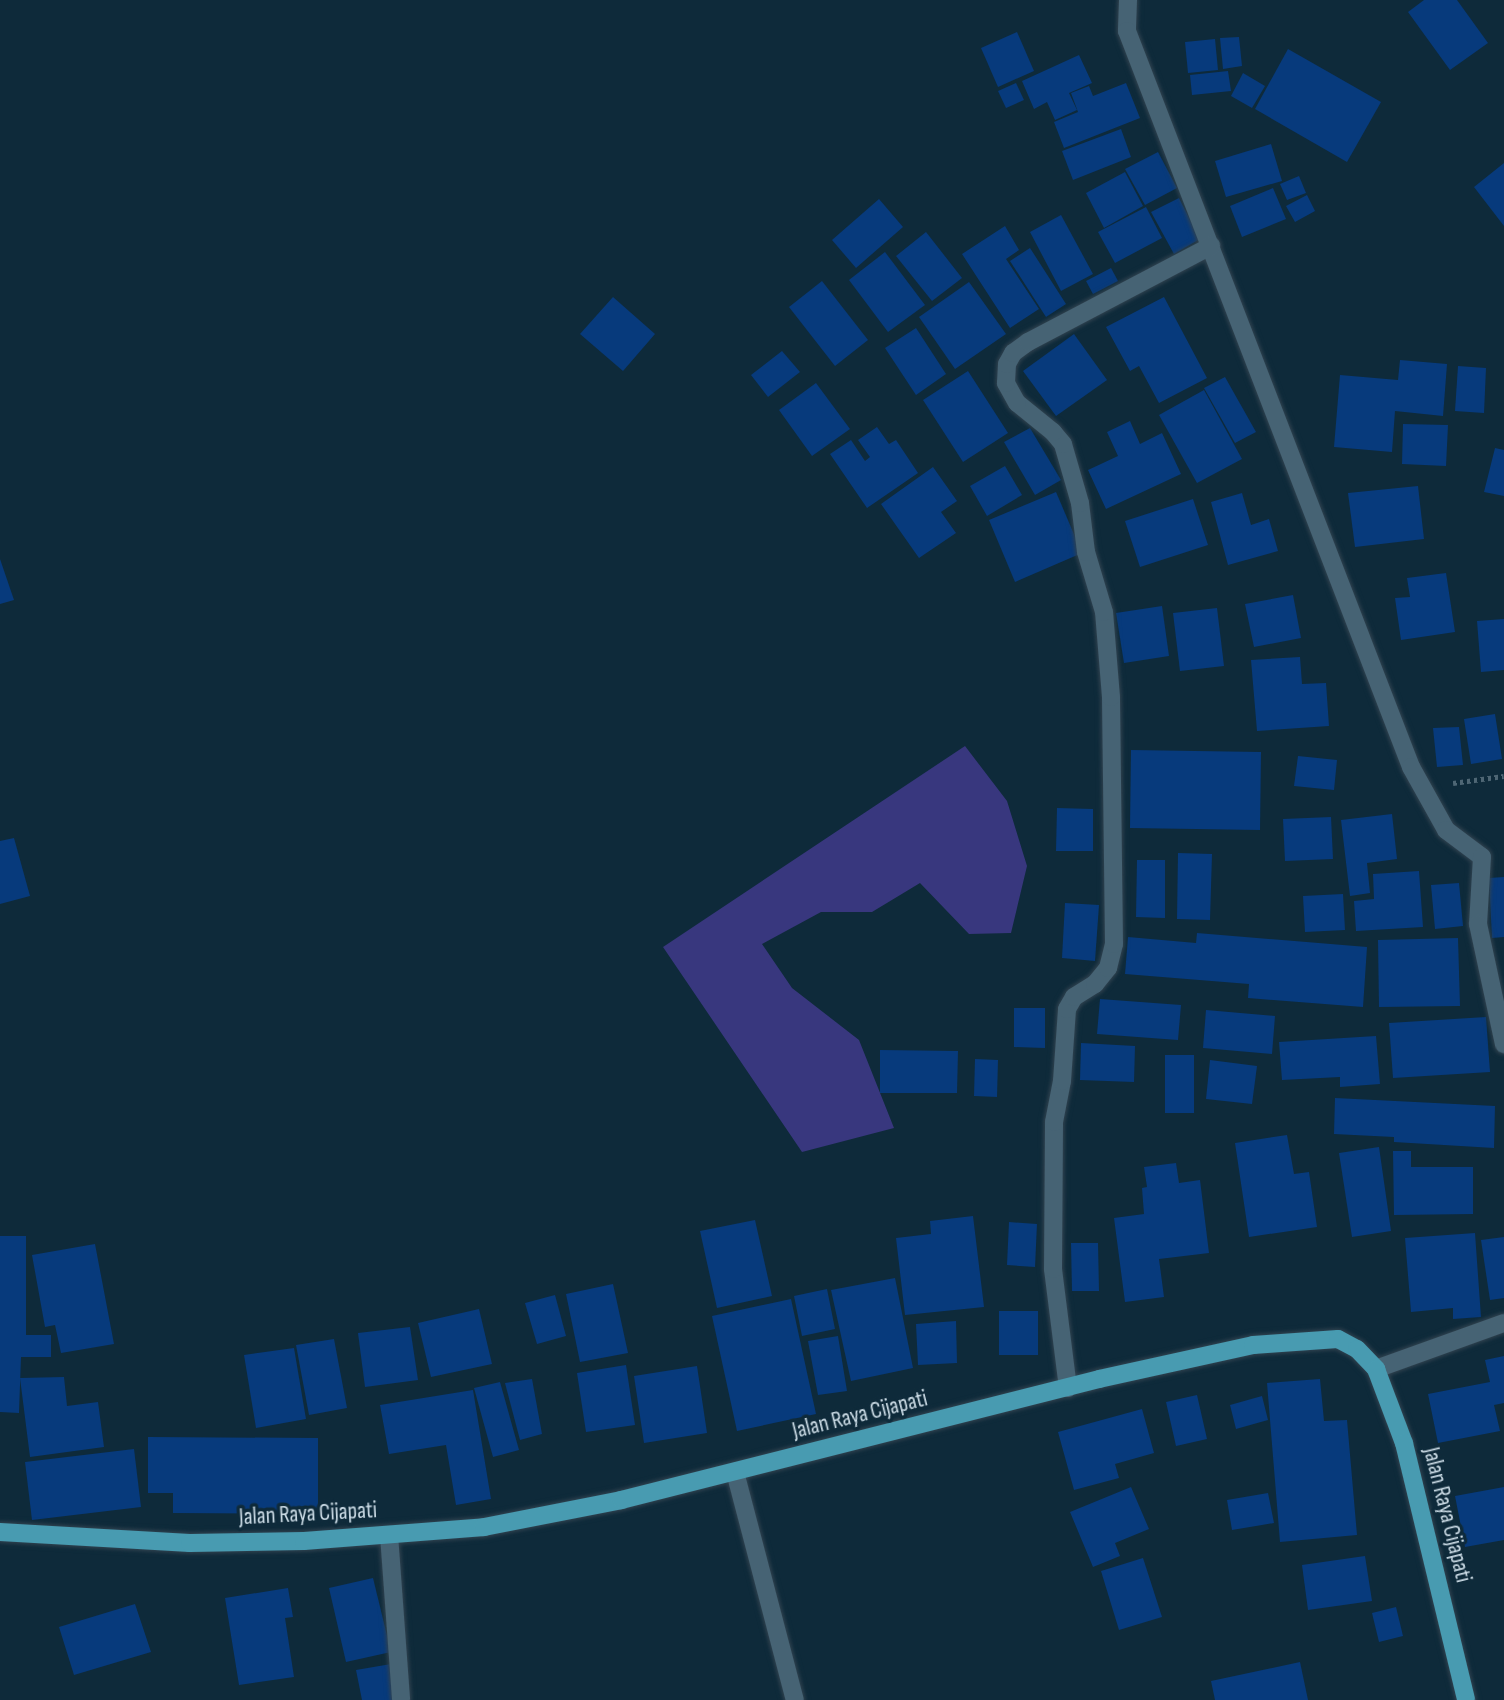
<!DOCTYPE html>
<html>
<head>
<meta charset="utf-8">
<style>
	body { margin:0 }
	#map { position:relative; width:1504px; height:1700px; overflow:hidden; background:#0e2a3a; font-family:"Sofia Sans Condensed",sans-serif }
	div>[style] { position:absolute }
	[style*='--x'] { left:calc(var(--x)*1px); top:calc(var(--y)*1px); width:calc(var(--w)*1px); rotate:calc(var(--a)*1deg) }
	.green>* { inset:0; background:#38377e }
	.building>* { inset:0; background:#073a7c }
	.path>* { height:4.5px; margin-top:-2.25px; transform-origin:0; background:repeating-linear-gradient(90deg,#4e6674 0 3.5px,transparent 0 7px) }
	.roads { filter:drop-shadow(0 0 2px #314350) drop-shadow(0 0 2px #314350) }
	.minor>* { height:18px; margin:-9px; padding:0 9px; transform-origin:9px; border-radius:9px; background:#466374 }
	.major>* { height:18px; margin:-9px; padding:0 9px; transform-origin:9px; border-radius:9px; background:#489bb1 }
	span { translate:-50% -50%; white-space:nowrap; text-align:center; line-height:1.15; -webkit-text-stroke:7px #0e2a3a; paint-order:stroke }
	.street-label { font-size:23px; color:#cddde7 }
</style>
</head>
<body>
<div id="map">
	<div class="green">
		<div style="clip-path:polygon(965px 746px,1007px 801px,1027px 866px,1011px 933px,969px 934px,920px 883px,872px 912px,821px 912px,762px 944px,792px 988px,859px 1040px,894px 1128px,802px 1152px,663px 947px)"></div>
	</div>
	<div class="building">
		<div style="clip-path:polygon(1424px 0,1457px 0,1488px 43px,1450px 70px,1408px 12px)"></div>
		<div style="clip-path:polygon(1017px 32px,1034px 71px,998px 87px,981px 48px)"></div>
		<div style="clip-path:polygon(1239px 37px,1242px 66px,1223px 69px,1220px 38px)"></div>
		<div style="clip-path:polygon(1215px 39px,1218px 70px,1188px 73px,1185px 42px)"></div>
		<div style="clip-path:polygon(1288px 49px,1381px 102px,1347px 162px,1255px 109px)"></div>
		<div style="clip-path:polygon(1079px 55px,1092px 83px,1069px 93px,1077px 110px,1055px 120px,1047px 102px,1034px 109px,1022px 81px)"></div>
		<div style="clip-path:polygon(1228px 71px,1231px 91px,1192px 95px,1190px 75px)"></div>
		<div style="clip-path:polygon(1243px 73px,1265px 86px,1252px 108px,1231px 96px)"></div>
		<div style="clip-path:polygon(1016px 83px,1024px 100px,1006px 108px,998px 91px)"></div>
		<div style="clip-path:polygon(1126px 83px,1140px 118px,1064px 148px,1054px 122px,1078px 112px,1071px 93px,1089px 86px,1093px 96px)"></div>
		<div style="clip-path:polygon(1121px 129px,1131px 157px,1073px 180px,1062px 151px)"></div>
		<div style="clip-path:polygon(1271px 144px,1282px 181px,1226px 197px,1215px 161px)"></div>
		<div style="clip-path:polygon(1158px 152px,1177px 188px,1145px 205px,1125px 169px)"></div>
		<div style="clip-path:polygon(1504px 163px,1504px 226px,1474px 187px)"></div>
		<div style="clip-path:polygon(1125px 172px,1143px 206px,1104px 228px,1086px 193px)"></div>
		<div style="clip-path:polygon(1299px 176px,1306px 193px,1287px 200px,1280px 184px)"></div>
		<div style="clip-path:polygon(1273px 188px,1286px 219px,1242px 237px,1230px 206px)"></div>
		<div style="clip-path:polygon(1307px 195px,1315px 211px,1295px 222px,1286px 206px)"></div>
		<div style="clip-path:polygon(1179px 198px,1200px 239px,1174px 254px,1151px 212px)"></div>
		<div style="clip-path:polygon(879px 199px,903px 227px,856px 268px,832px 240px)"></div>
		<div style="clip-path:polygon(1146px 207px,1162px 238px,1115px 263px,1098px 232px)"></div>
		<div style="clip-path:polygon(1061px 215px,1093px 274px,1061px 291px,1030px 232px)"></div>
		<div style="clip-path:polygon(1005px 226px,1019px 250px,1006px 259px,1039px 309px,1010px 328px,962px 254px)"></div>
		<div style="clip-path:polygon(926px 232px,962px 278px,932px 301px,896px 256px)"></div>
		<div style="clip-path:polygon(1030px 248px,1066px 304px,1046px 317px,1010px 261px)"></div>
		<div style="clip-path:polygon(885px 252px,925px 305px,888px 332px,849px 280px)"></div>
		<div style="clip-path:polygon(1111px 268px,1118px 281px,1093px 294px,1086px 281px)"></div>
		<div style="clip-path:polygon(822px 281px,868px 340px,835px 366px,789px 307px)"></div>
		<div style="clip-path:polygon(969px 282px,1006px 334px,955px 369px,919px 317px)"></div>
		<div style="clip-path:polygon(613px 297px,655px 334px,623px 371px,580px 334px)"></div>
		<div style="clip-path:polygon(1164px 297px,1207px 378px,1159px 403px,1139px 366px,1130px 371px,1106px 327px)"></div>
		<div style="clip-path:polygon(916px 328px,946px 374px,916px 395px,885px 348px)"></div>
		<div style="clip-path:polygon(1074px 334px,1107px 380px,1056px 416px,1023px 371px)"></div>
		<div style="clip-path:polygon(782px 351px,800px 372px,768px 397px,751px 375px)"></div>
		<div style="clip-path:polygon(1400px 360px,1447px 364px,1443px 416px,1395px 411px,1392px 452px,1334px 447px,1340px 375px,1398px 380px)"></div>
		<div style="clip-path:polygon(1458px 366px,1486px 368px,1484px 413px,1455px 411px)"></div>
		<div style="clip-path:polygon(968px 371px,1008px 433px,963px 462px,923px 400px)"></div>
		<div style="clip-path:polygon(1225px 377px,1256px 432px,1235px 443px,1204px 388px)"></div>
		<div style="clip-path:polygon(816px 383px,850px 429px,812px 456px,779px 410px)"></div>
		<div style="clip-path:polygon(1204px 390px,1242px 459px,1197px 483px,1159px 415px)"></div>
		<div style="clip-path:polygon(1130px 421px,1140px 444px,1162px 433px,1181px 474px,1106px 509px,1088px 470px,1118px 456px,1107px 432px)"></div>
		<div style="clip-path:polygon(1403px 424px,1448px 425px,1446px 466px,1402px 464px)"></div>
		<div style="clip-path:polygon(877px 427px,889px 444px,896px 440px,918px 473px,867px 508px,830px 454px,851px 440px,865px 461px,870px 457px,858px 440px)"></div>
		<div style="clip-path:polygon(1030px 428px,1061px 480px,1035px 495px,1004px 442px)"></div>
		<div style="clip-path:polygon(1495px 448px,1504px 450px,1504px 496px,1484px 492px)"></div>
		<div style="clip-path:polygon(1005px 466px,1022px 495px,987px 516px,970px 486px)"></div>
		<div style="clip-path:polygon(933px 467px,957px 501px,941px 512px,956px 533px,919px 558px,881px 504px)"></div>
		<div style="clip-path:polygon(1418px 486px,1424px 539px,1355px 547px,1348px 493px)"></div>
		<div style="clip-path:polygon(1056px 492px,1082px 553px,1015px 582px,989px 520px)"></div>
		<div style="clip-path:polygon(1242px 493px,1251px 525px,1269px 519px,1278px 551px,1228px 565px,1211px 502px)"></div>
		<div style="clip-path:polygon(1193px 499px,1208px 545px,1140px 567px,1125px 521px)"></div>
		<div style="clip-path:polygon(0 559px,14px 600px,0 604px)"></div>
		<div style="clip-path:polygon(1446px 573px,1455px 632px,1401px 640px,1395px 598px,1410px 597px,1407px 578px)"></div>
		<div style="clip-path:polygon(1293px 595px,1301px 638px,1254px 647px,1245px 604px)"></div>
		<div style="clip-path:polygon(1162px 606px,1169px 656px,1124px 663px,1116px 613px)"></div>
		<div style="clip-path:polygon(1217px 608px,1224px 666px,1180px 671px,1173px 613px)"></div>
		<div style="clip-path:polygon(1504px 619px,1504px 670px,1481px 672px,1477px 621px)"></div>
		<div style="clip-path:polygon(1300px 657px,1302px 684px,1326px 683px,1329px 726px,1257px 731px,1251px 660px)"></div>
		<div style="clip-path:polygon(1495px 714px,1502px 759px,1471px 764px,1464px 719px)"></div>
		<div style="clip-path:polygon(1459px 727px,1463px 765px,1437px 767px,1433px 728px)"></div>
		<div style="clip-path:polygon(1131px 750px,1261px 752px,1260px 830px,1130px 828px)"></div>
		<div style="clip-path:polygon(1298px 756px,1337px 760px,1334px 790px,1294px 786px)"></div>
		<div style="clip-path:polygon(1057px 808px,1093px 809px,1093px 851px,1056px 851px)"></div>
		<div style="clip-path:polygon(1392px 814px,1397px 859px,1367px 863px,1370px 893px,1350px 896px,1341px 820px)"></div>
		<div style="clip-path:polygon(1331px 817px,1333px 859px,1285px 861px,1283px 819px)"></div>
		<div style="clip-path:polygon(14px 838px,30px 896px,0 904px,0 841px)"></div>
		<div style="clip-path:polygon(1178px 853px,1212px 854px,1210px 920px,1177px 919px)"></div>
		<div style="clip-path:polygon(1137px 860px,1165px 860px,1165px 918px,1136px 917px)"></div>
		<div style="clip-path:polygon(1419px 871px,1423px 927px,1356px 931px,1354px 901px,1374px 899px,1373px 874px)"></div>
		<div style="clip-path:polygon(1504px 877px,1504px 937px,1492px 938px,1489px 878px)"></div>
		<div style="clip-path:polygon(1459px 883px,1463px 926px,1435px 929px,1431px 885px)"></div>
		<div style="clip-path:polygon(1343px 894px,1345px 930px,1305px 932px,1303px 896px)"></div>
		<div style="clip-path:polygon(1065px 903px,1099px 905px,1095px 961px,1062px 958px)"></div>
		<div style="clip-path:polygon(1197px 933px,1367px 947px,1363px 1007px,1248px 998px,1249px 984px,1125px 974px,1128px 937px,1196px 943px)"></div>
		<div style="clip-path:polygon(1458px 938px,1460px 1006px,1379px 1007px,1378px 940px)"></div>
		<div style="clip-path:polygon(1100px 999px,1181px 1005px,1178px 1040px,1097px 1034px)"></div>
		<div style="clip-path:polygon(1014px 1008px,1045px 1008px,1045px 1048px,1014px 1047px)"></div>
		<div style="clip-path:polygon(1206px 1010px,1275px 1016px,1272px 1054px,1203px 1048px)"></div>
		<div style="clip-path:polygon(1486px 1017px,1490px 1072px,1393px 1078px,1389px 1023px)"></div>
		<div style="clip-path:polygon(1376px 1036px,1380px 1084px,1340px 1087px,1340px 1077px,1282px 1080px,1279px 1042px)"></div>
		<div style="clip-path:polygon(1081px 1043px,1135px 1046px,1134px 1082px,1080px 1080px)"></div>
		<div style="clip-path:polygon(880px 1050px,958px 1051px,957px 1093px,880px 1093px)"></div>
		<div style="clip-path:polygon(1165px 1055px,1194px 1055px,1194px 1113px,1165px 1113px)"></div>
		<div style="clip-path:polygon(975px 1059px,998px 1060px,997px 1097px,974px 1096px)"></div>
		<div style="clip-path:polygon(1210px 1060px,1257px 1066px,1252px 1104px,1206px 1099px)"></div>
		<div style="clip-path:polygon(1335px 1098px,1495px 1106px,1494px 1148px,1394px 1142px,1394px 1137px,1334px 1134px)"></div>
		<div style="clip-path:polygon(1287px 1135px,1294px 1174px,1309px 1172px,1317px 1227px,1249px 1237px,1235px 1143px)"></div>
		<div style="clip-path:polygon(1379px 1147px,1391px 1231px,1352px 1237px,1339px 1153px)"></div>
		<div style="clip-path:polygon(1393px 1151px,1411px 1151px,1411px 1167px,1473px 1167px,1473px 1214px,1394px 1215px)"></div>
		<div style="clip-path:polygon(1176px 1163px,1179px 1183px,1200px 1180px,1209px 1253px,1159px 1259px,1164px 1297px,1125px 1302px,1114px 1218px,1144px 1214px,1142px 1188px,1147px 1187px,1144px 1167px)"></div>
		<div style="clip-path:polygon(973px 1216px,984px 1307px,905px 1315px,896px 1238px,931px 1234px,930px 1221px)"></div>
		<div style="clip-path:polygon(755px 1220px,772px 1296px,717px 1308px,700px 1231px)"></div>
		<div style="clip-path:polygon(1009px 1222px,1037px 1224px,1035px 1267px,1007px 1265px)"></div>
		<div style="clip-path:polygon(1475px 1233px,1481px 1317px,1453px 1319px,1453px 1308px,1411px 1312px,1405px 1238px)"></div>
		<div style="clip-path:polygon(0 1236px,26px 1236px,26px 1335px,51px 1335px,51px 1357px,21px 1357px,19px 1413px,0 1412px)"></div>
		<div style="clip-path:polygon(1504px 1237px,1504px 1298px,1490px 1300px,1481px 1240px)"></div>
		<div style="clip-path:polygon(1071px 1243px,1098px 1243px,1099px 1291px,1072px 1291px)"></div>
		<div style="clip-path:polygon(95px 1244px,114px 1344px,61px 1353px,55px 1325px,45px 1327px,32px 1255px)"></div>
		<div style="clip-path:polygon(895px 1278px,913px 1368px,851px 1381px,831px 1290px)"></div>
		<div style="clip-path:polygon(613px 1284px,628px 1353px,580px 1362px,566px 1294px)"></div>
		<div style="clip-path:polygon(827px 1289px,835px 1329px,802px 1336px,794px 1296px)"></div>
		<div style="clip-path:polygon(555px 1295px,566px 1336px,537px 1344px,525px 1303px)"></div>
		<div style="clip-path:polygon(791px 1299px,816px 1414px,737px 1431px,712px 1316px)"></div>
		<div style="clip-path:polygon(479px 1309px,492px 1364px,431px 1377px,418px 1323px)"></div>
		<div style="clip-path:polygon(999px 1311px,1038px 1311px,1038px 1355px,999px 1355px)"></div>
		<div style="clip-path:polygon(956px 1321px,957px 1363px,918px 1365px,916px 1324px)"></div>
		<div style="clip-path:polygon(410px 1327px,418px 1380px,365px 1387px,358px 1333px)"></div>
		<div style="clip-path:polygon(838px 1336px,847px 1391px,818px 1395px,808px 1341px)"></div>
		<div style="clip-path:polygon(334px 1339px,347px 1408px,309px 1415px,296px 1345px)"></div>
		<div style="clip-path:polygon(294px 1348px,306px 1419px,256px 1428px,244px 1355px)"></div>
		<div style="clip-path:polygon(1504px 1356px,1504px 1403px,1494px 1405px,1500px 1431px,1438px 1443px,1428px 1394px,1490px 1382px,1485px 1360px)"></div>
		<div style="clip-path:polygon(626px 1365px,635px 1425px,586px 1432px,577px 1373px)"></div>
		<div style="clip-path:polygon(697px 1366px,707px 1433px,644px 1443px,634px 1376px)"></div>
		<div style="clip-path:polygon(64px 1377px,67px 1406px,98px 1402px,104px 1447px,30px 1457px,20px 1378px)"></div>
		<div style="clip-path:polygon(532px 1379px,542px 1434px,520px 1440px,505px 1383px)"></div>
		<div style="clip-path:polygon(1320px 1379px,1324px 1421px,1347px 1420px,1357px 1535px,1280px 1542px,1267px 1383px)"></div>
		<div style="clip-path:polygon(500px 1382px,519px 1450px,493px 1457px,474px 1388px)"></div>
		<div style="clip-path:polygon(473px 1390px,491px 1499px,456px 1505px,446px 1445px,389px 1454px,380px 1405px)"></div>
		<div style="clip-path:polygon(1197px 1395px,1207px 1439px,1176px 1446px,1166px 1402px)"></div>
		<div style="clip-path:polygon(1262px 1396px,1268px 1420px,1236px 1429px,1230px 1405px)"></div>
		<div style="clip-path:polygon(1142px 1409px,1154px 1453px,1115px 1464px,1119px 1478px,1074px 1490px,1058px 1432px)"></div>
		<div style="clip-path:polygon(148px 1437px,318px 1438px,318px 1514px,173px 1513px,173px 1493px,148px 1493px)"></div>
		<div style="clip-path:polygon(134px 1449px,141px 1507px,32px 1520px,25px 1462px)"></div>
		<div style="clip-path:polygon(1131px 1487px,1149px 1529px,1115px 1543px,1120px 1556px,1093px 1567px,1070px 1512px)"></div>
		<div style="clip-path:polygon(1504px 1487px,1504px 1540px,1465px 1547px,1455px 1496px)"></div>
		<div style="clip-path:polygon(1268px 1493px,1274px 1523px,1232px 1530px,1227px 1500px)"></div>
		<div style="clip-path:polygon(1365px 1556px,1372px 1601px,1308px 1610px,1302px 1565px)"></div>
		<div style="clip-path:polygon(1143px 1558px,1162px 1617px,1119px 1630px,1101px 1571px)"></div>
		<div style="clip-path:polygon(373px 1578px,391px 1652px,346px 1662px,329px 1588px)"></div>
		<div style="clip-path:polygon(288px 1588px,293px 1617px,285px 1618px,294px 1677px,239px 1685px,225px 1598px)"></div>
		<div style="clip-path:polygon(135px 1604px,151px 1652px,74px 1675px,59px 1627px)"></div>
		<div style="clip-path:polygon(1396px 1607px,1403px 1636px,1379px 1642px,1372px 1613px)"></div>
		<div style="clip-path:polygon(1300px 1662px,1308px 1700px,1215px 1700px,1211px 1681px)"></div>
		<div style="clip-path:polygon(391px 1664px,398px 1700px,362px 1700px,356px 1670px)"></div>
	</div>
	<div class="path">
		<div style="--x:1453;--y:783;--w:51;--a:-7.8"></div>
	</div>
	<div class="roads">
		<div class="minor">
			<div style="--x:1128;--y:0;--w:31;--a:92"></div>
			<div style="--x:1127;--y:31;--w:789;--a:68.9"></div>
			<div style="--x:1411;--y:767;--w:72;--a:60.9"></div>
			<div style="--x:1446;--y:830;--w:45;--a:36.9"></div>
			<div style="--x:1482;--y:857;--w:67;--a:93.4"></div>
			<div style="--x:1478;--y:924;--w:123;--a:77.8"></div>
			<div style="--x:1376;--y:1369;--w:136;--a:-19.8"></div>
			<div style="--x:1068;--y:1388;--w:120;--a:-97.2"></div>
			<div style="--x:1053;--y:1269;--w:147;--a:-89.6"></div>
			<div style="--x:1054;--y:1122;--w:42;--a:-79"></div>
			<div style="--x:1062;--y:1081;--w:72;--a:-86"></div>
			<div style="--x:1067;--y:1009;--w:14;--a:-60"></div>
			<div style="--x:1074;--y:997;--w:25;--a:-32"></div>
			<div style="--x:1095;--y:984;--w:21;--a:-51"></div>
			<div style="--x:1108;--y:968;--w:25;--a:-76"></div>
			<div style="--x:1114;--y:944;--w:247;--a:-90.7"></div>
			<div style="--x:1111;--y:697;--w:85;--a:-94.7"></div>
			<div style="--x:1104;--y:612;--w:63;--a:-106.7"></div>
			<div style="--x:1086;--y:552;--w:49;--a:-97"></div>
			<div style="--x:1080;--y:503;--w:61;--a:-106.1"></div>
			<div style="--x:1063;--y:444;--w:16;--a:-130"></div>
			<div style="--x:1053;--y:432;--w:46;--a:-141.1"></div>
			<div style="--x:1017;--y:403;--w:23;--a:-119"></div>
			<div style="--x:1006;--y:383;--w:19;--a:-87"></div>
			<div style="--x:1007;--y:364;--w:13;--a:-61"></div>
			<div style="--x:1013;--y:353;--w:19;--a:-36"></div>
			<div style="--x:1028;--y:342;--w:207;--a:-27.7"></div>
			<div style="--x:735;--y:1472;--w:236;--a:75.3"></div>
			<div style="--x:389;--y:1535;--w:165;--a:85.8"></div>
		</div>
		<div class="major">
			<div style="--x:0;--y:1532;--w:190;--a:3.3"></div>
			<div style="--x:190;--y:1543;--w:114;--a:-1"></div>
			<div style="--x:304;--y:1541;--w:181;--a:-4.4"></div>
			<div style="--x:484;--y:1527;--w:140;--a:-11.1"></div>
			<div style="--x:621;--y:1500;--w:493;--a:-14.2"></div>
			<div style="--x:1099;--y:1379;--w:158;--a:-12.4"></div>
			<div style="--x:1253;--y:1345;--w:85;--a:-4"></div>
			<div style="--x:1338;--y:1339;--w:21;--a:28"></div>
			<div style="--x:1357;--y:1349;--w:28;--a:46"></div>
			<div style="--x:1376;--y:1369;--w:79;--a:69.3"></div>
			<div style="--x:1404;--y:1443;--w:264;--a:76.4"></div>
		</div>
	</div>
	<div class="street-label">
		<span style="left:860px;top:1415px;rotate:-14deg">Jalan Raya Cijapati</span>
		<span style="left:308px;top:1514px;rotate:-3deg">Jalan Raya Cijapati</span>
		<span style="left:1447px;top:1515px;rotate:76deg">Jalan Raya Cijapati</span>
	</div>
</div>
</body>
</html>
